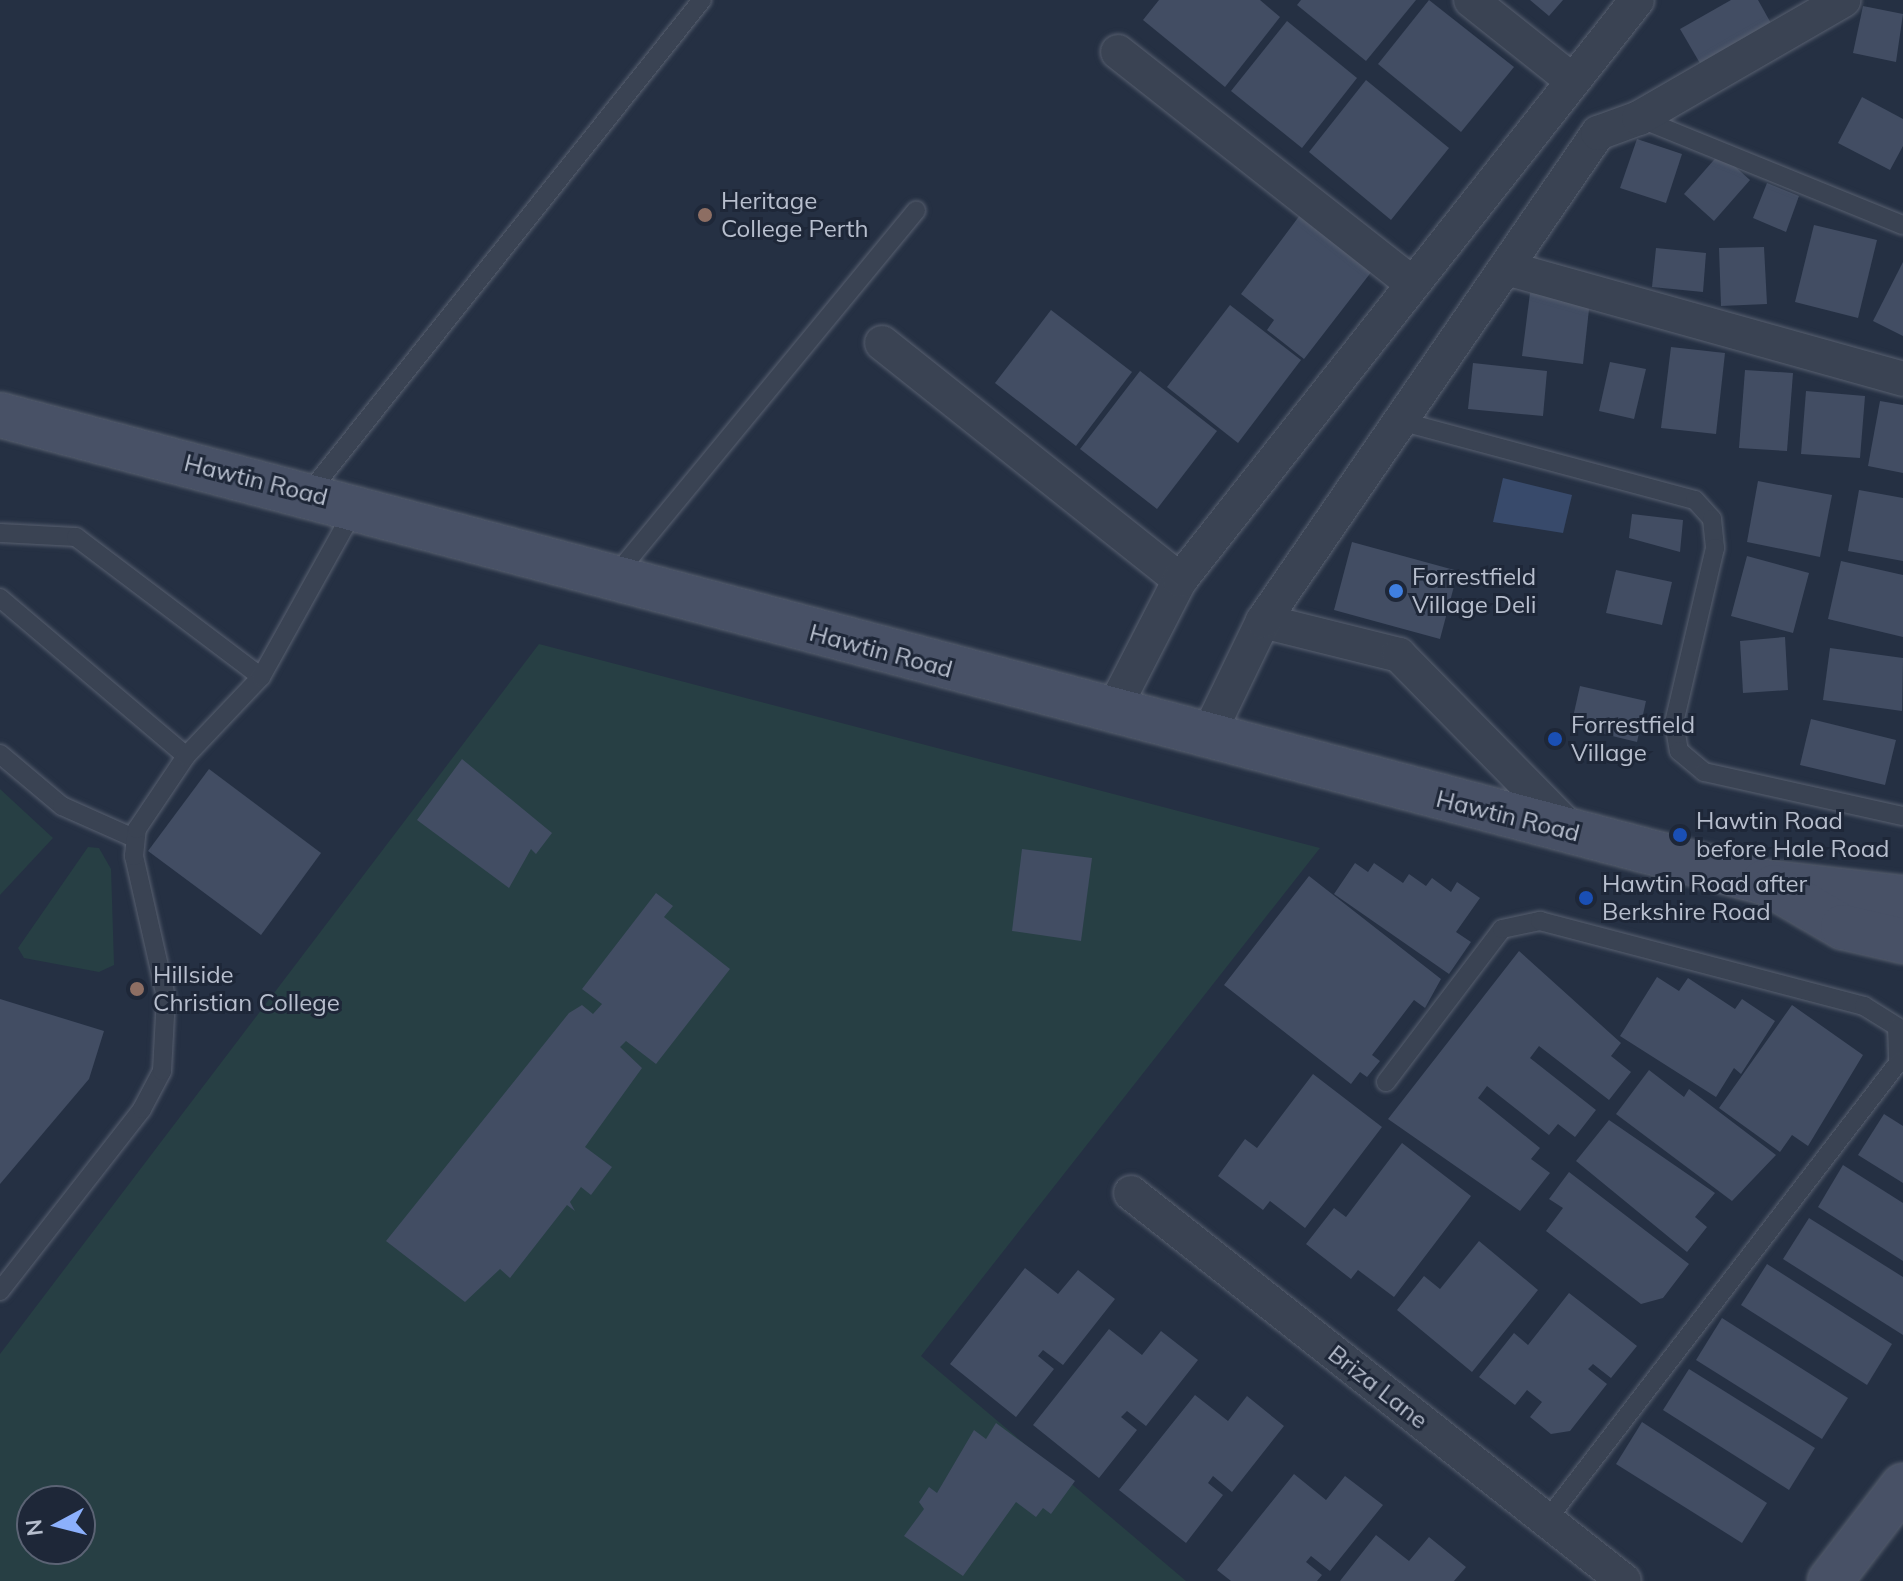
<!DOCTYPE html>
<html>
<head>
<meta charset="utf-8">
<style>
	body { margin:0 }
	#map { position:relative; width:1903px; height:1581px; overflow:hidden; background:#253043; font-family:Mulish,sans-serif }
	div>[style] { position:absolute }
	[style*='--x'] { left:calc(var(--x)*1px); top:calc(var(--y)*1px); width:calc(var(--w)*1px); rotate:calc(var(--a)*1deg) }
	.green>* { inset:0; background:#273f44 }
	.water>* { inset:0; background:#384a6b }
	.building>* { inset:0; background:#424d63 }
	.roads { filter:drop-shadow(0 0 2px #586070) drop-shadow(0 0 2px #586070) }
	.service>* { height:18px; margin:-9px; padding:0 9px; transform-origin:9px; border-radius:9px; background:#3a4353 }
	.minor>* { height:34px; margin:-17px; padding:0 17px; transform-origin:17px; border-radius:17px; background:#3a4353 }
	.secondary>* { height:44px; margin:-22px; padding:0 22px; transform-origin:22px; border-radius:22px; background:#485166 }
	.dots>* { width:22px; height:22px; translate:-50% -50%; box-sizing:border-box; border:4px solid #1e2738; border-radius:50% }
	span { translate:-50% -50%; white-space:nowrap; text-align:center; line-height:1.15; -webkit-text-stroke:6px #1e2738; paint-order:stroke }
	.poi-label { font-size:24px; color:#b7becd }
	.left { translate:0 -50%; text-align:left }
	.street-label { font-size:24px; color:#b7becd }
	.north { position:absolute; left:16px; top:1485px; width:80px; height:80px; box-sizing:border-box; background:#1e2738; border:2px solid #5b6374; border-radius:50%; rotate:263deg; font-size:22px; font-weight:700; line-height:32px; text-align:center; color:#b7becd }
	.north::after { content:''; display:block; margin:auto; width:28px; height:36px; background:#8cb0fc; clip-path:polygon(50% 0,100% 100%,50% 72%,0 100%) }
</style>
</head>
<body>
<div id="map">
	<div class="green">
		<div style="clip-path:polygon(evenodd,539px 644px,1320px 848px,921px 1356px,1186px 1581px,0 1581px,0 1354px,539px 644px,32px 1501px,80px 1501px,80px 1549px,32px 1549px,32px 1501px)"></div>
		<div style="clip-path:polygon(0 789px,53px 838px,0 895px)"></div>
		<div style="clip-path:polygon(88px 847px,99px 848px,111px 869px,114px 965px,99px 972px,24px 958px,18px 948px)"></div>
	</div>
	<div class="water">
		<div style="clip-path:polygon(1503px 478px,1572px 495px,1563px 533px,1493px 522px)"></div>
	</div>
	<div class="building">
		<div style="clip-path:polygon(1159px 0,1260px 0,1280px 17px,1225px 87px,1143px 20px)"></div>
		<div style="clip-path:polygon(1301px 0,1416px 0,1366px 61px,1297px 5px)"></div>
		<div style="clip-path:polygon(1429px 0,1514px 67px,1461px 132px,1378px 64px)"></div>
		<div style="clip-path:polygon(1530px 0,1563px 0,1549px 16px)"></div>
		<div style="clip-path:polygon(1731px 0,1758px 0,1772px 25px,1701px 65px,1680px 29px)"></div>
		<div style="clip-path:polygon(1863px 6px,1903px 14px,1896px 62px,1853px 53px)"></div>
		<div style="clip-path:polygon(1287px 21px,1357px 78px,1302px 148px,1231px 91px)"></div>
		<div style="clip-path:polygon(1366px 80px,1449px 148px,1391px 220px,1309px 152px)"></div>
		<div style="clip-path:polygon(1862px 97px,1903px 119px,1903px 146px,1890px 170px,1838px 143px)"></div>
		<div style="clip-path:polygon(1637px 139px,1682px 154px,1666px 203px,1620px 188px)"></div>
		<div style="clip-path:polygon(1720px 153px,1750px 180px,1714px 221px,1684px 194px)"></div>
		<div style="clip-path:polygon(1767px 183px,1799px 196px,1786px 232px,1753px 218px)"></div>
		<div style="clip-path:polygon(1300px 215px,1372px 271px,1304px 359px,1267px 330px,1274px 320px,1241px 294px)"></div>
		<div style="clip-path:polygon(1814px 225px,1877px 240px,1858px 318px,1795px 302px)"></div>
		<div style="clip-path:polygon(1764px 247px,1767px 304px,1721px 306px,1719px 248px)"></div>
		<div style="clip-path:polygon(1656px 248px,1706px 253px,1703px 292px,1652px 287px)"></div>
		<div style="clip-path:polygon(1903px 262px,1903px 336px,1873px 321px)"></div>
		<div style="clip-path:polygon(1530px 293px,1590px 300px,1583px 364px,1522px 356px)"></div>
		<div style="clip-path:polygon(1230px 305px,1301px 360px,1238px 443px,1167px 387px)"></div>
		<div style="clip-path:polygon(1051px 310px,1132px 372px,1076px 446px,995px 383px)"></div>
		<div style="clip-path:polygon(1671px 347px,1725px 353px,1716px 434px,1661px 428px)"></div>
		<div style="clip-path:polygon(1610px 362px,1646px 369px,1634px 419px,1599px 411px)"></div>
		<div style="clip-path:polygon(1473px 363px,1547px 371px,1543px 416px,1468px 409px)"></div>
		<div style="clip-path:polygon(1745px 370px,1793px 373px,1787px 451px,1739px 448px)"></div>
		<div style="clip-path:polygon(1140px 371px,1217px 431px,1157px 509px,1080px 449px)"></div>
		<div style="clip-path:polygon(1806px 391px,1865px 396px,1860px 458px,1801px 454px)"></div>
		<div style="clip-path:polygon(1880px 401px,1903px 405px,1903px 473px,1868px 466px)"></div>
		<div style="clip-path:polygon(1758px 481px,1832px 495px,1820px 557px,1747px 542px)"></div>
		<div style="clip-path:polygon(1859px 490px,1903px 498px,1903px 561px,1848px 551px)"></div>
		<div style="clip-path:polygon(1632px 514px,1683px 520px,1680px 552px,1629px 538px)"></div>
		<div style="clip-path:polygon(1352px 542px,1458px 571px,1440px 639px,1334px 610px)"></div>
		<div style="clip-path:polygon(1747px 556px,1809px 573px,1793px 633px,1731px 616px)"></div>
		<div style="clip-path:polygon(1841px 561px,1903px 575px,1903px 637px,1828px 619px)"></div>
		<div style="clip-path:polygon(1616px 570px,1672px 582px,1662px 625px,1606px 613px)"></div>
		<div style="clip-path:polygon(1785px 637px,1788px 690px,1743px 693px,1740px 641px)"></div>
		<div style="clip-path:polygon(1830px 648px,1903px 658px,1902px 711px,1823px 700px)"></div>
		<div style="clip-path:polygon(1580px 686px,1646px 701px,1637px 742px,1571px 726px)"></div>
		<div style="clip-path:polygon(1811px 719px,1896px 740px,1885px 785px,1800px 765px)"></div>
		<div style="clip-path:polygon(462px 759px,552px 833px,536px 854px,531px 849px,509px 888px,417px 820px)"></div>
		<div style="clip-path:polygon(209px 769px,321px 853px,261px 935px,148px 851px)"></div>
		<div style="clip-path:polygon(1022px 849px,1092px 858px,1081px 941px,1012px 931px)"></div>
		<div style="clip-path:polygon(1355px 863px,1368px 872px,1374px 863px,1403px 883px,1409px 874px,1426px 886px,1432px 878px,1451px 892px,1457px 882px,1480px 898px,1456px 932px,1471px 942px,1449px 974px,1334px 894px)"></div>
		<div style="clip-path:polygon(1309px 876px,1441px 979px,1425px 1008px,1414px 1000px,1372px 1055px,1380px 1061px,1367px 1077px,1360px 1072px,1351px 1084px,1224px 985px)"></div>
		<div style="clip-path:polygon(656px 893px,673px 906px,664px 917px,730px 969px,656px 1064px,626px 1041px,620px 1047px,642px 1068px,585px 1147px,612px 1167px,591px 1195px,581px 1187px,570px 1202px,575px 1211px,567px 1205px,510px 1278px,500px 1269px,465px 1302px,386px 1241px,569px 1013px,582px 1005px,593px 1014px,602px 1004px,582px 989px)"></div>
		<div style="clip-path:polygon(1519px 951px,1621px 1043px,1611px 1056px,1631px 1072px,1609px 1100px,1539px 1046px,1530px 1058px,1596px 1110px,1575px 1137px,1558px 1124px,1549px 1135px,1487px 1086px,1478px 1098px,1540px 1148px,1531px 1159px,1550px 1173px,1520px 1211px,1388px 1119px)"></div>
		<div style="clip-path:polygon(1657px 977px,1679px 991px,1688px 978px,1735px 1009px,1742px 999px,1775px 1021px,1741px 1074px,1734px 1068px,1716px 1097px,1620px 1036px)"></div>
		<div style="clip-path:polygon(0 999px,104px 1031px,89px 1079px,0 1184px)"></div>
		<div style="clip-path:polygon(1792px 1005px,1863px 1055px,1808px 1146px,1792px 1135px,1780px 1152px,1719px 1108px)"></div>
		<div style="clip-path:polygon(1649px 1070px,1684px 1097px,1689px 1089px,1776px 1155px,1732px 1201px,1616px 1114px)"></div>
		<div style="clip-path:polygon(1313px 1074px,1382px 1127px,1305px 1228px,1270px 1201px,1263px 1210px,1218px 1176px,1245px 1139px,1257px 1148px)"></div>
		<div style="clip-path:polygon(1884px 1114px,1903px 1126px,1903px 1183px,1858px 1155px)"></div>
		<div style="clip-path:polygon(1609px 1120px,1715px 1193px,1695px 1217px,1707px 1227px,1687px 1252px,1576px 1161px)"></div>
		<div style="clip-path:polygon(1402px 1143px,1471px 1196px,1394px 1297px,1358px 1270px,1351px 1279px,1306px 1244px,1334px 1208px,1346px 1217px)"></div>
		<div style="clip-path:polygon(1843px 1165px,1903px 1203px,1903px 1261px,1818px 1207px)"></div>
		<div style="clip-path:polygon(1569px 1172px,1689px 1264px,1663px 1298px,1641px 1304px,1546px 1231px,1563px 1208px,1549px 1199px)"></div>
		<div style="clip-path:polygon(1809px 1218px,1903px 1277px,1903px 1335px,1783px 1259px)"></div>
		<div style="clip-path:polygon(1479px 1241px,1538px 1290px,1472px 1372px,1397px 1310px,1424px 1276px,1440px 1289px)"></div>
		<div style="clip-path:polygon(1767px 1264px,1892px 1344px,1867px 1385px,1741px 1305px)"></div>
		<div style="clip-path:polygon(1025px 1268px,1058px 1294px,1078px 1270px,1115px 1299px,1063px 1365px,1043px 1350px,1038px 1356px,1054px 1369px,1016px 1417px,950px 1364px)"></div>
		<div style="clip-path:polygon(1569px 1293px,1637px 1346px,1611px 1378px,1593px 1364px,1588px 1369px,1607px 1384px,1570px 1431px,1551px 1434px,1530px 1417px,1542px 1402px,1527px 1390px,1515px 1405px,1479px 1377px,1514px 1333px,1528px 1345px)"></div>
		<div style="clip-path:polygon(1722px 1318px,1848px 1398px,1822px 1439px,1696px 1360px)"></div>
		<div style="clip-path:polygon(1109px 1329px,1142px 1355px,1161px 1331px,1198px 1360px,1146px 1426px,1127px 1411px,1121px 1417px,1137px 1430px,1099px 1478px,1033px 1425px)"></div>
		<div style="clip-path:polygon(1689px 1369px,1815px 1448px,1789px 1490px,1663px 1410px)"></div>
		<div style="clip-path:polygon(1195px 1395px,1228px 1421px,1247px 1396px,1284px 1426px,1232px 1492px,1213px 1476px,1208px 1483px,1223px 1495px,1186px 1543px,1119px 1490px)"></div>
		<div style="clip-path:polygon(1642px 1422px,1767px 1503px,1742px 1543px,1616px 1464px)"></div>
		<div style="clip-path:polygon(996px 1423px,1075px 1481px,1051px 1514px,1043px 1508px,1036px 1517px,1016px 1502px,963px 1576px,904px 1536px,924px 1509px,919px 1502px,929px 1487px,937px 1493px,974px 1430px,986px 1439px)"></div>
		<div style="clip-path:polygon(1294px 1474px,1326px 1500px,1345px 1476px,1383px 1505px,1330px 1571px,1311px 1556px,1306px 1562px,1322px 1575px,1317px 1581px,1231px 1581px,1217px 1570px)"></div>
		<div style="clip-path:polygon(1376px 1535px,1409px 1561px,1429px 1537px,1466px 1567px,1454px 1581px,1340px 1581px)"></div>
	</div>
	<div class="roads">
		<div class="service">
			<div style="--x:1639;--y:118;--w:285;--a:22.1"></div>
			<div style="--x:1400;--y:421;--w:305;--a:15"></div>
			<div style="--x:1695;--y:500;--w:25;--a:48"></div>
			<div style="--x:1712;--y:519;--w:29;--a:84"></div>
			<div style="--x:1715;--y:548;--w:180;--a:103.2"></div>
			<div style="--x:1674;--y:723;--w:28;--a:80"></div>
			<div style="--x:1679;--y:751;--w:33;--a:40"></div>
			<div style="--x:1704;--y:772;--w:204;--a:12.5"></div>
			<div style="--x:308;--y:494;--w:632;--a:-51.43"></div>
			<div style="--x:0;--y:533;--w:76;--a:3"></div>
			<div style="--x:76;--y:537;--w:232;--a:37.1"></div>
			<div style="--x:614;--y:577;--w:475;--a:-50.5"></div>
			<div style="--x:0;--y:598;--w:244;--a:40.3"></div>
			<div style="--x:0;--y:754;--w:81;--a:40"></div>
			<div style="--x:62;--y:806;--w:79;--a:24"></div>
			<div style="--x:1386;--y:1082;--w:192;--a:-52.8"></div>
			<div style="--x:1502;--y:929;--w:39;--a:-12"></div>
			<div style="--x:1540;--y:921;--w:335;--a:14.7"></div>
			<div style="--x:1864;--y:1006;--w:39;--a:32"></div>
			<div style="--x:1897;--y:1027;--w:36;--a:88"></div>
			<div style="--x:1898;--y:1063;--w:576;--a:127.53"></div>
			<div style="--x:0;--y:1291;--w:231;--a:-52"></div>
			<div style="--x:142;--y:1109;--w:43;--a:-62.2"></div>
			<div style="--x:162;--y:1071;--w:74;--a:-86.9"></div>
			<div style="--x:166;--y:997;--w:145;--a:-102.8"></div>
			<div style="--x:134;--y:856;--w:27;--a:-84"></div>
			<div style="--x:137;--y:829;--w:88;--a:-56.1"></div>
			<div style="--x:186;--y:756;--w:109;--a:-46.5"></div>
			<div style="--x:261;--y:677;--w:193;--a:-60.9"></div>
		</div>
		<div class="minor">
			<div style="--x:1471;--y:0;--w:130;--a:38.5"></div>
			<div style="--x:1118;--y:52;--w:375;--a:38.2"></div>
			<div style="--x:1506;--y:268;--w:412;--a:15.6"></div>
			<div style="--x:882;--y:343;--w:381;--a:38.5"></div>
			<div style="--x:1263;--y:621;--w:140;--a:14"></div>
			<div style="--x:1399;--y:655;--w:243;--a:45.5"></div>
			<div style="--x:1111;--y:714;--w:151;--a:-62.8"></div>
			<div style="--x:1180;--y:580;--w:738;--a:-51.76"></div>
			<div style="--x:1206;--y:739;--w:131;--a:-64.2"></div>
			<div style="--x:1263;--y:621;--w:592;--a:-55.53"></div>
			<div style="--x:1598;--y:133;--w:44;--a:-20.1"></div>
			<div style="--x:1639;--y:118;--w:236;--a:-30"></div>
			<div style="--x:1131;--y:1193;--w:627;--a:38.2"></div>
		</div>
		<div class="secondary">
			<div style="--x:0;--y:415;--w:1825;--a:14.83"></div>
			<div style="--x:1764;--y:882;--w:140;--a:6.6"></div>
			<div style="--x:1774;--y:887;--w:80;--a:30.1"></div>
			<div style="--x:1843;--y:927;--w:62;--a:13.1"></div>
			<div style="--x:1830;--y:1581;--w:120;--a:-52.5"></div>
		</div>
	</div>
	<div class="dots">
		<div style="left:705px;top:215px;background:#8d6e63"></div>
		<div style="left:1396px;top:591px;background:#3f7fe0"></div>
		<div style="left:1555px;top:739px;background:#1a4fb4"></div>
		<div style="left:1680px;top:835px;background:#1a4fb4"></div>
		<div style="left:1586px;top:898px;background:#1a4fb4"></div>
		<div style="left:137px;top:989px;background:#8d6e63"></div>
	</div>
	<div class="poi-label">
		<span class="left" style="left:721px;top:215px">Heritage<br>College Perth</span>
		<span class="left" style="left:1412px;top:591px">Forrestfield<br>Village Deli</span>
		<span class="left" style="left:1571px;top:739px">Forrestfield<br>Village</span>
		<span class="left" style="left:1696px;top:835px">Hawtin Road<br>before Hale Road</span>
		<span class="left" style="left:1602px;top:898px">Hawtin Road after<br>Berkshire Road</span>
		<span class="left" style="left:153px;top:989px">Hillside<br>Christian College</span>
	</div>
	<div class="street-label">
		<span style="left:256px;top:480px;rotate:14deg">Hawtin Road</span>
		<span style="left:881px;top:651px;rotate:15deg">Hawtin Road</span>
		<span style="left:1508px;top:816px;rotate:14deg">Hawtin Road</span>
		<span style="left:1378px;top:1387px;rotate:38deg">Briza Lane</span>
	</div>
	<div class="north">N</div>
</div>
</body>
</html>
